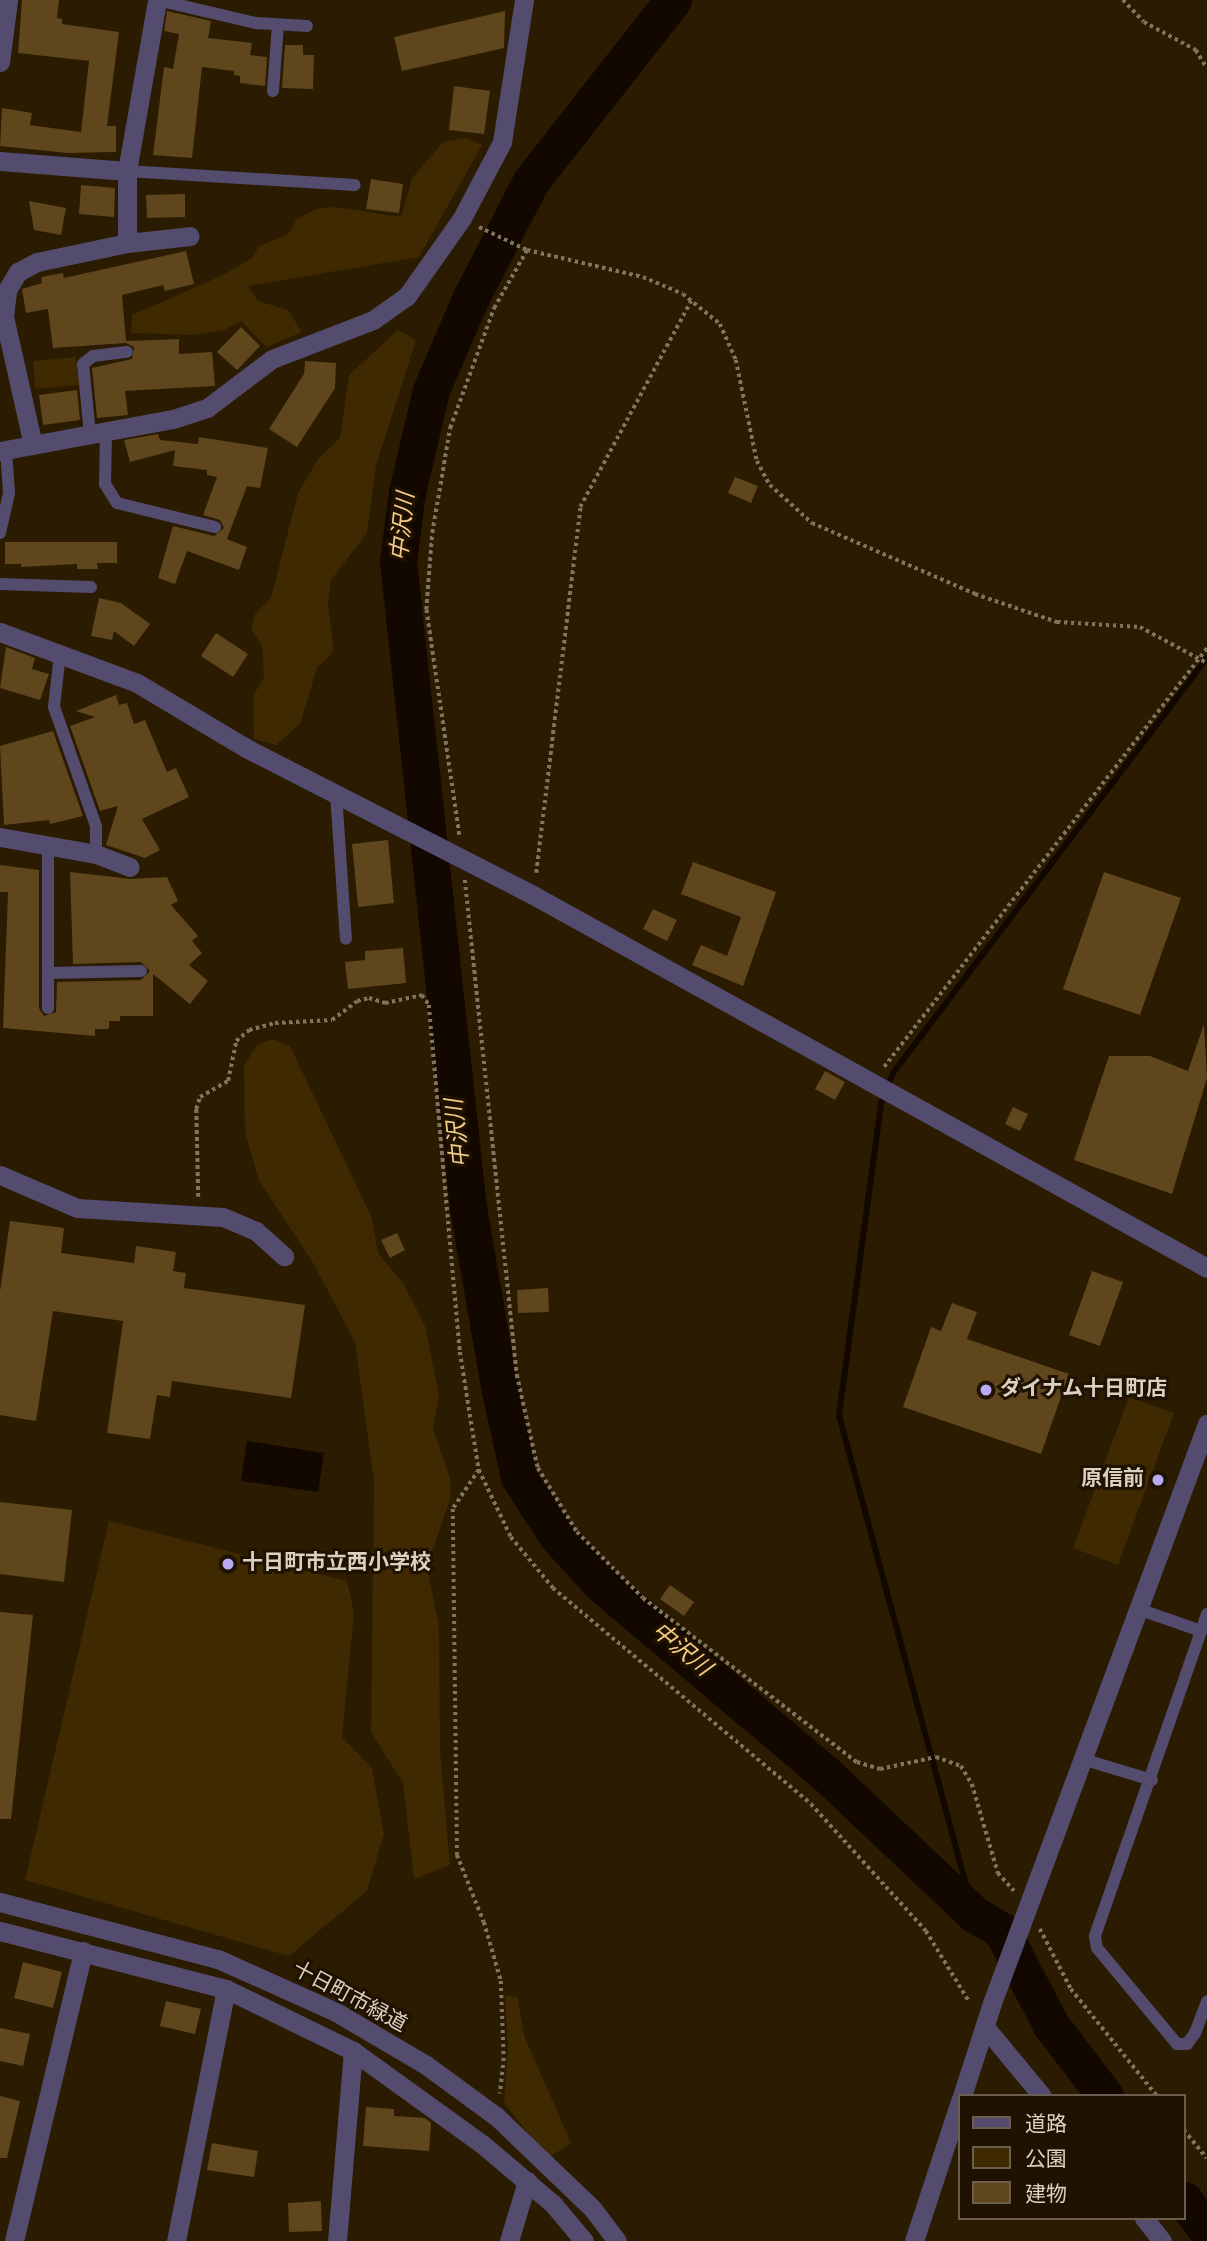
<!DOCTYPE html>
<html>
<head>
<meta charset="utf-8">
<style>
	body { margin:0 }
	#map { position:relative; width:1207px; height:2241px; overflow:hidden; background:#2a1b01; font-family:Overpass,"Noto Sans JP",sans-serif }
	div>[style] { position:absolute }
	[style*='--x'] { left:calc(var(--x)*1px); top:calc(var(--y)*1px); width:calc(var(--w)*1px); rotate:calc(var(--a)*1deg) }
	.green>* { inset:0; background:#3e2901 }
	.water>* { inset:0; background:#130800 }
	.stream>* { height:6px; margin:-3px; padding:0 3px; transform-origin:3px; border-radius:3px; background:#130800 }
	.river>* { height:37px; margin:-18.5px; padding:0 18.5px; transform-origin:18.5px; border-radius:18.5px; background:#130800 }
	.building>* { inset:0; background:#5f461c }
	.path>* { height:3.5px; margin-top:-1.75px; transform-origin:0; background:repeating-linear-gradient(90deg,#817460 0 3.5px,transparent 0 7px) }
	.service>* { height:12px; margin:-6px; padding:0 6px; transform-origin:6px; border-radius:6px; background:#534c6f }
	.pedestrian>* { height:19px; margin:-9.5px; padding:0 9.5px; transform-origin:9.5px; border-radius:9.5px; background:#534c6f }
	.minor>* { height:19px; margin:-9.5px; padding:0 9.5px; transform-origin:9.5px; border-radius:9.5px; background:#534c6f }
	.tertiary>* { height:19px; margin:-9.5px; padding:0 9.5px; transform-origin:9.5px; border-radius:9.5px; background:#534c6f }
	.dots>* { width:19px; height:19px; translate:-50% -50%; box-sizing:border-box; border:4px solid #201200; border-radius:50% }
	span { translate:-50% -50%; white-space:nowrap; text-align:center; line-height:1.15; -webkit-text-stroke:6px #201200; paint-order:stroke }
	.poi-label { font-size:21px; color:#dbd1c2; font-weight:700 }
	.left { translate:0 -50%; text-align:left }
	.right { translate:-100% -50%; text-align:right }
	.street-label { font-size:21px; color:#dbd1c2 }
	.water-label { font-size:23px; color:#f5cb88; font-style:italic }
	.legend { position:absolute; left:958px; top:2094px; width:228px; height:126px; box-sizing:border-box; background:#201200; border:2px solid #6b5e4e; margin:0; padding:9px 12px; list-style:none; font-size:21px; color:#dbd1c2 }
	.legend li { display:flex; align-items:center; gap:14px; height:35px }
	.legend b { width:35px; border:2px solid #6b5e4e }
</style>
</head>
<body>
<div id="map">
	<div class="green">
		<div style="clip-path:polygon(465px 138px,482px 145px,419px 257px,248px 286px,258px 301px,288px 310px,302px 332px,267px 347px,241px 321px,224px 330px,191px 335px,131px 333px,132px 315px,223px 275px,252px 258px,259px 246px,288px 234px,297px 219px,316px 209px,336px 207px,401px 217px,412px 178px,443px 142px)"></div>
		<div style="clip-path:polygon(398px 330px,416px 340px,376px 466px,367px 533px,331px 580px,328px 604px,334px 651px,317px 668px,300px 724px,276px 745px,254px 739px,253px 696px,264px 677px,262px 646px,251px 628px,255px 614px,271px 598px,298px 493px,318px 459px,340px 438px,349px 375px)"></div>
		<div style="clip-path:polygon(76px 357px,79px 385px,35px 389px,33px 361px)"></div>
		<div style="clip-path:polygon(273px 1039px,290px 1046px,372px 1218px,378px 1253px,403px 1283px,425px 1326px,439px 1395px,433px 1429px,450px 1478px,451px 1496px,427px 1568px,439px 1625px,440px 1751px,450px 1865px,414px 1879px,403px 1783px,371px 1732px,374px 1483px,355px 1342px,312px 1261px,259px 1181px,245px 1132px,244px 1065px,258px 1044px)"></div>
		<div style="clip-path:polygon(1129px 1397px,1174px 1413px,1118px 1565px,1073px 1548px)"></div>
		<div style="clip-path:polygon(109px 1521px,347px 1581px,354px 1613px,342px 1737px,372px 1768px,384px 1834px,367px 1891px,289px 1956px,25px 1880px)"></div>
		<div style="clip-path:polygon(505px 1996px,517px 1997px,525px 2038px,571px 2143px,548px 2158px,504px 2103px,508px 2049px)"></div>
	</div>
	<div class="water">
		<div style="clip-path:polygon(247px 1441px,324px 1453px,318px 1492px,241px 1481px)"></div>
	</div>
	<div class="stream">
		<div style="--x:974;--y:1914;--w:517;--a:-105.14"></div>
		<div style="--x:839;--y:1415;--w:315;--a:-82.3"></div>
		<div style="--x:881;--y:1103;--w:32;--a:-68"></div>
		<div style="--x:893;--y:1073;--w:520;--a:-52.89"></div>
	</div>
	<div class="river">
		<div style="--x:673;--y:0;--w:230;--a:128.1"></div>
		<div style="--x:531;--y:181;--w:131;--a:117.3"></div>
		<div style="--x:471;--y:297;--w:101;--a:113.3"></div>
		<div style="--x:431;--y:390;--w:105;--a:103.2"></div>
		<div style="--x:407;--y:492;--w:70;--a:97.4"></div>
		<div style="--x:398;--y:561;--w:651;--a:83.83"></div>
		<div style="--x:468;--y:1208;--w:186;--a:80.1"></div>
		<div style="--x:500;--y:1391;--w:88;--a:77.5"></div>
		<div style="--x:519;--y:1477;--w:70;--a:57.2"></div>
		<div style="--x:557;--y:1536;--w:65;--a:47.5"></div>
		<div style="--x:601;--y:1584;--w:293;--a:40.2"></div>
		<div style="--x:825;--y:1773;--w:205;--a:43.4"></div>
		<div style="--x:974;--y:1914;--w:33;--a:31"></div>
		<div style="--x:1002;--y:1931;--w:106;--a:62.5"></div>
		<div style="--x:1051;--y:2025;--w:89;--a:52.7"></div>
		<div style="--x:1184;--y:2200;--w:38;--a:53"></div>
	</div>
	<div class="building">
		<div style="clip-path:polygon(22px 0,59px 0,57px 18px,62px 19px,62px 24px,119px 32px,107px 126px,116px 126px,116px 152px,67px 153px,0 146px,2px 108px,32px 113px,30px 125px,81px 132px,89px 61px,18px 53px)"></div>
		<div style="clip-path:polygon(167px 11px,211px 21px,208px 38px,252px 43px,250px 55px,267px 57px,265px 86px,240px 83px,240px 76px,234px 75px,234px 71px,202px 67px,192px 158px,153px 155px,164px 67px,173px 69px,179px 34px,164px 31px)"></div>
		<div style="clip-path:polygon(505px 11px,504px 48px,402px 71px,394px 37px)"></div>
		<div style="clip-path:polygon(285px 45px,303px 45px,303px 55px,314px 55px,313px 89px,282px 88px)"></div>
		<div style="clip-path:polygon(454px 86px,490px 91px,484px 134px,449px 130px)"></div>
		<div style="clip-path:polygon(371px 179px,403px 184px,399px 213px,366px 209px)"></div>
		<div style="clip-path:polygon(81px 185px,115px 188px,114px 217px,79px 214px)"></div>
		<div style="clip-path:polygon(185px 194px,185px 217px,147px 218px,146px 195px)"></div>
		<div style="clip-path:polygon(29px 201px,66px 208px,61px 235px,34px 230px)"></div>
		<div style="clip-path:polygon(186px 251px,194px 284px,165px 291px,163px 285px,122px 295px,126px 341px,179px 339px,179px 354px,212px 352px,215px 386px,125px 391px,128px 415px,97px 418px,92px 368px,132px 359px,134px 347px,126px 343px,53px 348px,48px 309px,26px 313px,22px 289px,42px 283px,41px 277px,63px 273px,64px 278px)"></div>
		<div style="clip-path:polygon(241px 327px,260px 346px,237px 370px,217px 352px)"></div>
		<div style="clip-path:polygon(305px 361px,336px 363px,335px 388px,297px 447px,269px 429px,304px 374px)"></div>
		<div style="clip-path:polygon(77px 390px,80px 420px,43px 425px,39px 395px)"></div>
		<div style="clip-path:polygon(158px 434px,160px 440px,198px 444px,199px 437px,268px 448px,260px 488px,247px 486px,227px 539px,247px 547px,239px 570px,187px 551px,175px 584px,158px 578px,173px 526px,214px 536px,224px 528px,220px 520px,203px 515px,217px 477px,207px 475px,207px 470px,173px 466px,175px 450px,130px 462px,124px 440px)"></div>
		<div style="clip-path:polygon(735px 477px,758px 486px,751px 503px,728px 493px)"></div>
		<div style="clip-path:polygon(5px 542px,117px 542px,117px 563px,97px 563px,98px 569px,77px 569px,77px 564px,21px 567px,21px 564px,5px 564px)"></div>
		<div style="clip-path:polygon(99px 598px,121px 603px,150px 624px,134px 646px,114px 631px,112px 640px,91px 636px)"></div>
		<div style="clip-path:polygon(216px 633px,248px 654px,233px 677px,201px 656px)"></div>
		<div style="clip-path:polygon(6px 647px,35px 658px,32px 669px,49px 674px,40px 700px,0 688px)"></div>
		<div style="clip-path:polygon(116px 695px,119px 705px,127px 703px,134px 724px,145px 720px,167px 772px,176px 768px,189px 797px,142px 819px,160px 850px,145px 858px,106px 845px,118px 806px,100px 811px,70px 726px,95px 717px,76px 711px)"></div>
		<div style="clip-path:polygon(53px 731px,83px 816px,50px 824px,49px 820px,4px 825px,0 746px)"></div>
		<div style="clip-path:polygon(388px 840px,394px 903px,358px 907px,352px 844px)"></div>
		<div style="clip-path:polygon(693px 862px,776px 892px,743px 986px,692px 965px,701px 945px,727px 956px,741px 917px,681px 894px)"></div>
		<div style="clip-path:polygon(0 865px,39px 870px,39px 1008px,44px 1016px,56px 1012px,57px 982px,141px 980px,150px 971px,141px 962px,73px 964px,70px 872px,131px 879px,167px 877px,178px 901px,171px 905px,198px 936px,192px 941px,202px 953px,189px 965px,208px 981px,190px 1004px,153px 974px,153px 1016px,120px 1016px,120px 1021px,109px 1021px,109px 1029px,95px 1029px,95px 1036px,3px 1028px,8px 892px,0 892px)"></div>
		<div style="clip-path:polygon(1104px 872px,1181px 898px,1140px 1015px,1063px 989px)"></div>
		<div style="clip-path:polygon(653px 909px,677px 920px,667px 941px,643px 929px)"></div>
		<div style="clip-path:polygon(403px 948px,406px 983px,348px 989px,345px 962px,365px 960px,365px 951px)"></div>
		<div style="clip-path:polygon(1204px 1024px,1207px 1078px,1172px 1194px,1074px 1160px,1109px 1056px,1150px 1056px,1188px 1071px)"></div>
		<div style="clip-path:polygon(825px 1071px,845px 1082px,835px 1100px,815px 1089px)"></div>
		<div style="clip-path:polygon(1013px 1107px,1028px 1114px,1020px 1131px,1005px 1124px)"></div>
		<div style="clip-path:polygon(10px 1221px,64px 1228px,61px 1253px,134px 1263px,136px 1246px,176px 1252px,173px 1271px,186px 1273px,184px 1288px,305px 1305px,291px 1398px,172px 1381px,170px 1397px,157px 1395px,150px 1439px,107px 1433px,123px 1321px,53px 1311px,36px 1421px,0 1415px,0 1291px)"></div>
		<div style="clip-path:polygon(397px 1233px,405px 1250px,390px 1258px,381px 1240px)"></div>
		<div style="clip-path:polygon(1092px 1271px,1123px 1282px,1100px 1346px,1069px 1335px)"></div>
		<div style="clip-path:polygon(548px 1288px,549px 1312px,518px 1313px,517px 1290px)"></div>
		<div style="clip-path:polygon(952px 1303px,977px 1312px,967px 1339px,1069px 1374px,1041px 1454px,903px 1407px,931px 1327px,941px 1331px)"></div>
		<div style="clip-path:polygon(0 1502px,72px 1510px,64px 1582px,0 1574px)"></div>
		<div style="clip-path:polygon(670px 1585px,694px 1602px,684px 1616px,660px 1599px)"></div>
		<div style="clip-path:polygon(0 1612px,33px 1615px,11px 1819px,0 1819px)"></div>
		<div style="clip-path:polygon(23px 1962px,62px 1972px,53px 2008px,14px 1998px)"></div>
		<div style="clip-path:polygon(166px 2001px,201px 2009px,195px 2034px,160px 2026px)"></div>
		<div style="clip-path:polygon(0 2028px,30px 2034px,23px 2066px,0 2061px)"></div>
		<div style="clip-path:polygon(0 2096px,20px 2101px,7px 2158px,0 2158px)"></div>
		<div style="clip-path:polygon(366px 2107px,394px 2109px,394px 2116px,425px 2118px,431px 2123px,429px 2151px,363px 2146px)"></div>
		<div style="clip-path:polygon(212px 2143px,258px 2151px,254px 2177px,207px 2170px)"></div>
		<div style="clip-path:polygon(321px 2201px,322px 2231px,289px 2232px,288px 2203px)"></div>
	</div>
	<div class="path">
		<div style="--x:1123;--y:0;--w:30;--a:46"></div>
		<div style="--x:1144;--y:22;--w:59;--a:28.3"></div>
		<div style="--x:1196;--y:50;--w:21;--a:59"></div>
		<div style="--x:479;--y:227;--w:53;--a:25.6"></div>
		<div style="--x:527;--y:250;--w:119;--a:13.1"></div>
		<div style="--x:643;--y:277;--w:43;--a:23"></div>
		<div style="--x:683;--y:294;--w:48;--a:39"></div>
		<div style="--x:720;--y:324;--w:39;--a:66"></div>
		<div style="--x:736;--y:360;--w:103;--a:78.3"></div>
		<div style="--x:757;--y:461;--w:27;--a:62"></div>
		<div style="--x:770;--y:485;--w:57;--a:42.1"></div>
		<div style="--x:812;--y:523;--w:178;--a:23.5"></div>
		<div style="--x:975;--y:594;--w:87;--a:18.9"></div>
		<div style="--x:1057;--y:622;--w:83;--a:3.4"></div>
		<div style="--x:1140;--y:627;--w:76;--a:28.2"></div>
		<div style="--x:459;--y:835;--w:227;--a:-98.3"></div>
		<div style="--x:426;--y:610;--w:77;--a:-85.5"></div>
		<div style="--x:432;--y:533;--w:107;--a:-80.3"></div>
		<div style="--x:450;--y:428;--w:128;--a:-69.9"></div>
		<div style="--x:494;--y:308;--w:67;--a:-60.4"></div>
		<div style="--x:536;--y:873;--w:369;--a:-83.1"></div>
		<div style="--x:580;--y:507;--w:234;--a:-61.7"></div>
		<div style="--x:465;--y:880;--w:498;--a:84"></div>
		<div style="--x:517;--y:1375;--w:95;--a:77.3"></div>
		<div style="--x:538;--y:1468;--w:75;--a:58.6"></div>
		<div style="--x:577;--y:1532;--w:93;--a:45"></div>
		<div style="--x:643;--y:1598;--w:270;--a:37.5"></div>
		<div style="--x:857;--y:1762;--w:24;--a:17"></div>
		<div style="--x:880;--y:1769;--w:57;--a:-12.1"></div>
		<div style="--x:936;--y:1757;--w:27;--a:20"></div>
		<div style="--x:961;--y:1766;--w:21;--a:59"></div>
		<div style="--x:972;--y:1784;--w:93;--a:73.7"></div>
		<div style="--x:998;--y:1873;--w:24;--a:48"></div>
		<div style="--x:884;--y:1067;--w:529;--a:-52.37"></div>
		<div style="--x:198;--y:1197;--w:88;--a:-91.3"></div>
		<div style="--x:196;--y:1109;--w:13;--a:-72"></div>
		<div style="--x:200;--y:1097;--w:32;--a:-30"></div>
		<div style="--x:228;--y:1081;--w:41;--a:-78.7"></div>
		<div style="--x:236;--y:1041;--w:17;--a:-40"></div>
		<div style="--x:249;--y:1030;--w:27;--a:-15"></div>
		<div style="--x:275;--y:1023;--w:57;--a:-3"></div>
		<div style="--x:332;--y:1020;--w:31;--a:-37"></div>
		<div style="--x:357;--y:1001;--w:12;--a:-14"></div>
		<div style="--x:369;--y:998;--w:17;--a:17"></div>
		<div style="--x:385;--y:1003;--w:38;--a:-12"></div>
		<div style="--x:422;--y:995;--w:12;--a:55"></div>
		<div style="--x:429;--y:1005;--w:348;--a:84.9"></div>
		<div style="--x:460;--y:1352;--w:120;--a:80.9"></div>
		<div style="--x:479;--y:1470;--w:47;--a:123.7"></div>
		<div style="--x:453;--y:1509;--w:346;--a:89.3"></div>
		<div style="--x:457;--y:1855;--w:72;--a:68.1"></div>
		<div style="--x:484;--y:1922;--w:61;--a:73.9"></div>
		<div style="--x:501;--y:1981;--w:77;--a:87.8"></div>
		<div style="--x:504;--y:2058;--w:36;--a:96"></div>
		<div style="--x:479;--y:1470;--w:74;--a:64.5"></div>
		<div style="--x:511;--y:1537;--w:66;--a:50.5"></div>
		<div style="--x:553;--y:1588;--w:336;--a:39.9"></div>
		<div style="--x:811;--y:1804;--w:171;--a:47.8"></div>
		<div style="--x:926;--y:1931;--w:84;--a:58.6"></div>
		<div style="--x:1040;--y:1929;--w:68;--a:62.7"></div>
		<div style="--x:1071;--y:1989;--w:137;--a:51.2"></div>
		<div style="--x:1184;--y:2130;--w:36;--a:51"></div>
	</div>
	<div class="service">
		<div style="--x:157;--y:0;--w:102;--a:13.1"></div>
		<div style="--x:256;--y:23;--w:51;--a:3.4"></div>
		<div style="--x:273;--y:91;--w:66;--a:-85.7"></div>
		<div style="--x:127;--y:171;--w:228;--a:3.5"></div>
		<div style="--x:106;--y:431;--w:53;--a:91.1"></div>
		<div style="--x:105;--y:484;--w:22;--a:58"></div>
		<div style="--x:117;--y:503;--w:101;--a:13.8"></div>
		<div style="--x:90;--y:434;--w:70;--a:-95.7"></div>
		<div style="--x:83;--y:364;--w:13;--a:-39"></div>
		<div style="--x:93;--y:356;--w:34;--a:-7"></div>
		<div style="--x:0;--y:533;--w:41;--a:-77.3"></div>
		<div style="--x:9;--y:493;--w:43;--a:-94"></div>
		<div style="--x:0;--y:584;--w:91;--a:1.9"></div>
		<div style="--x:60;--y:654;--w:53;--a:96.5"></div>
		<div style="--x:54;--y:707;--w:126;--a:70.6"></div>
		<div style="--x:96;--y:826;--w:28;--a:90"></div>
		<div style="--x:336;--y:794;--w:145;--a:86.1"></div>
		<div style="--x:48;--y:844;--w:164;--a:90"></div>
		<div style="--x:48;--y:973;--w:93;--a:-1.2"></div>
		<div style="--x:1138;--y:1609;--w:67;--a:19.2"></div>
		<div style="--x:1207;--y:1614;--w:341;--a:109.2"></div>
		<div style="--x:1095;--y:1936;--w:12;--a:81"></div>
		<div style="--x:1097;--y:1948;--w:125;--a:50.2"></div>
		<div style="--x:1177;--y:2044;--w:10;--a:0"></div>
		<div style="--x:1187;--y:2044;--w:14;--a:-54"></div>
		<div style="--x:1195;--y:2033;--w:34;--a:-69"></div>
		<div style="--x:1082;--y:1759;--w:73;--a:16.7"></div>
	</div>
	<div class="pedestrian">
		<div style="--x:0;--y:1902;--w:225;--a:14.7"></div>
		<div style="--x:218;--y:1959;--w:129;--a:24.2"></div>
		<div style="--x:336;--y:2012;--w:104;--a:30.5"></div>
		<div style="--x:426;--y:2065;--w:88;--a:36.2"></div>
		<div style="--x:497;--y:2117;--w:132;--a:43.8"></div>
		<div style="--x:592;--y:2208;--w:41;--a:52.9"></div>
	</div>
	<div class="minor">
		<div style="--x:0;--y:62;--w:63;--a:-82.6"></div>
		<div style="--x:0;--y:161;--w:127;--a:4.5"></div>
		<div style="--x:127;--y:243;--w:72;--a:-90"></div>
		<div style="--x:127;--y:171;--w:174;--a:-80"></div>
		<div style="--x:33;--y:445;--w:132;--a:-102.7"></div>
		<div style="--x:4;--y:316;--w:26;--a:-83"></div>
		<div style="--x:7;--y:290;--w:21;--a:-59"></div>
		<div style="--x:18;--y:272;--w:21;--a:-28"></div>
		<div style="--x:37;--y:262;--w:92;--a:-11.9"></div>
		<div style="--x:127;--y:243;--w:63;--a:-6.3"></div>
		<div style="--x:0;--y:451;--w:176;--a:-10.5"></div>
		<div style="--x:173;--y:419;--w:36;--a:-18"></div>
		<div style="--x:207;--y:408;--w:81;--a:-37"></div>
		<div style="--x:272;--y:359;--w:108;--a:-21.1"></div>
		<div style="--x:373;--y:320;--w:42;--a:-35.2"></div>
		<div style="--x:407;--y:296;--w:95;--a:-54.8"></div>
		<div style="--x:462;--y:218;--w:86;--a:-62.2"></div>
		<div style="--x:502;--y:142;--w:144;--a:-81.2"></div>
		<div style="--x:0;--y:632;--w:146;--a:20.4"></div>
		<div style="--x:137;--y:683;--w:127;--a:30.8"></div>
		<div style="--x:246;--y:748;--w:322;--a:27.1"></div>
		<div style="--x:533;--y:895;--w:770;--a:28.96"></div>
		<div style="--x:0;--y:837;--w:97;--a:10"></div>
		<div style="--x:96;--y:854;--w:36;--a:21"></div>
		<div style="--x:0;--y:1175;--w:84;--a:23.2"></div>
		<div style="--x:77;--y:1208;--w:146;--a:3.5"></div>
		<div style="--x:223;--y:1217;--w:36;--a:23"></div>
		<div style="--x:256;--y:1231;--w:38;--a:42"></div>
		<div style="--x:0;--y:1931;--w:233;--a:14.4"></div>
		<div style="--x:226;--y:1989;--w:141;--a:26"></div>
		<div style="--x:353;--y:2051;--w:159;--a:35.8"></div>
		<div style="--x:482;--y:2144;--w:93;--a:40.2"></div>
		<div style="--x:553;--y:2204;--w:48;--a:50"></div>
		<div style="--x:985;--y:2027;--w:89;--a:50.4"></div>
		<div style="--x:1144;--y:2218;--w:29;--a:52"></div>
		<div style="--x:14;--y:2241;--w:298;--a:-76.6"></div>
		<div style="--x:176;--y:2241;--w:257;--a:-78.8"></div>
		<div style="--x:337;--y:2241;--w:191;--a:-85.2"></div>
		<div style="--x:509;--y:2241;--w:63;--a:-73.3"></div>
	</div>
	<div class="tertiary">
		<div style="--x:962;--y:2096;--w:98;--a:-72.1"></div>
		<div style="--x:992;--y:2003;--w:618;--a:-69.63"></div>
		<div style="--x:914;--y:2241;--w:147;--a:-71.8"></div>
	</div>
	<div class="dots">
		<div style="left:986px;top:1390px;background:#baaaf6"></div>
		<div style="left:1158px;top:1480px;background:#baaaf6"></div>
		<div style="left:228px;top:1564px;background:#baaaf6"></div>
	</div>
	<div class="poi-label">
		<span class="left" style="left:1000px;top:1390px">ダイナム十日町店</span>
		<span class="right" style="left:1144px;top:1480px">原信前</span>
		<span class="left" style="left:242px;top:1564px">十日町市立西小学校</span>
	</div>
	<div class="street-label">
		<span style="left:349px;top:1998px;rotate:28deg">十日町市緑道</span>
	</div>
	<div class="water-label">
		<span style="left:405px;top:527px;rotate:-84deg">中沢川</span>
		<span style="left:460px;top:1133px;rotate:-96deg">中沢川</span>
		<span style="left:680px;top:1651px;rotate:40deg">中沢川</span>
	</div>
	<ul class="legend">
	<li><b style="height:9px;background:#534c6f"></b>道路</li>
	<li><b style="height:19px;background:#3e2901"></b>公園</li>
	<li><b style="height:19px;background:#5f461c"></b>建物</li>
	</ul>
</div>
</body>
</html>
